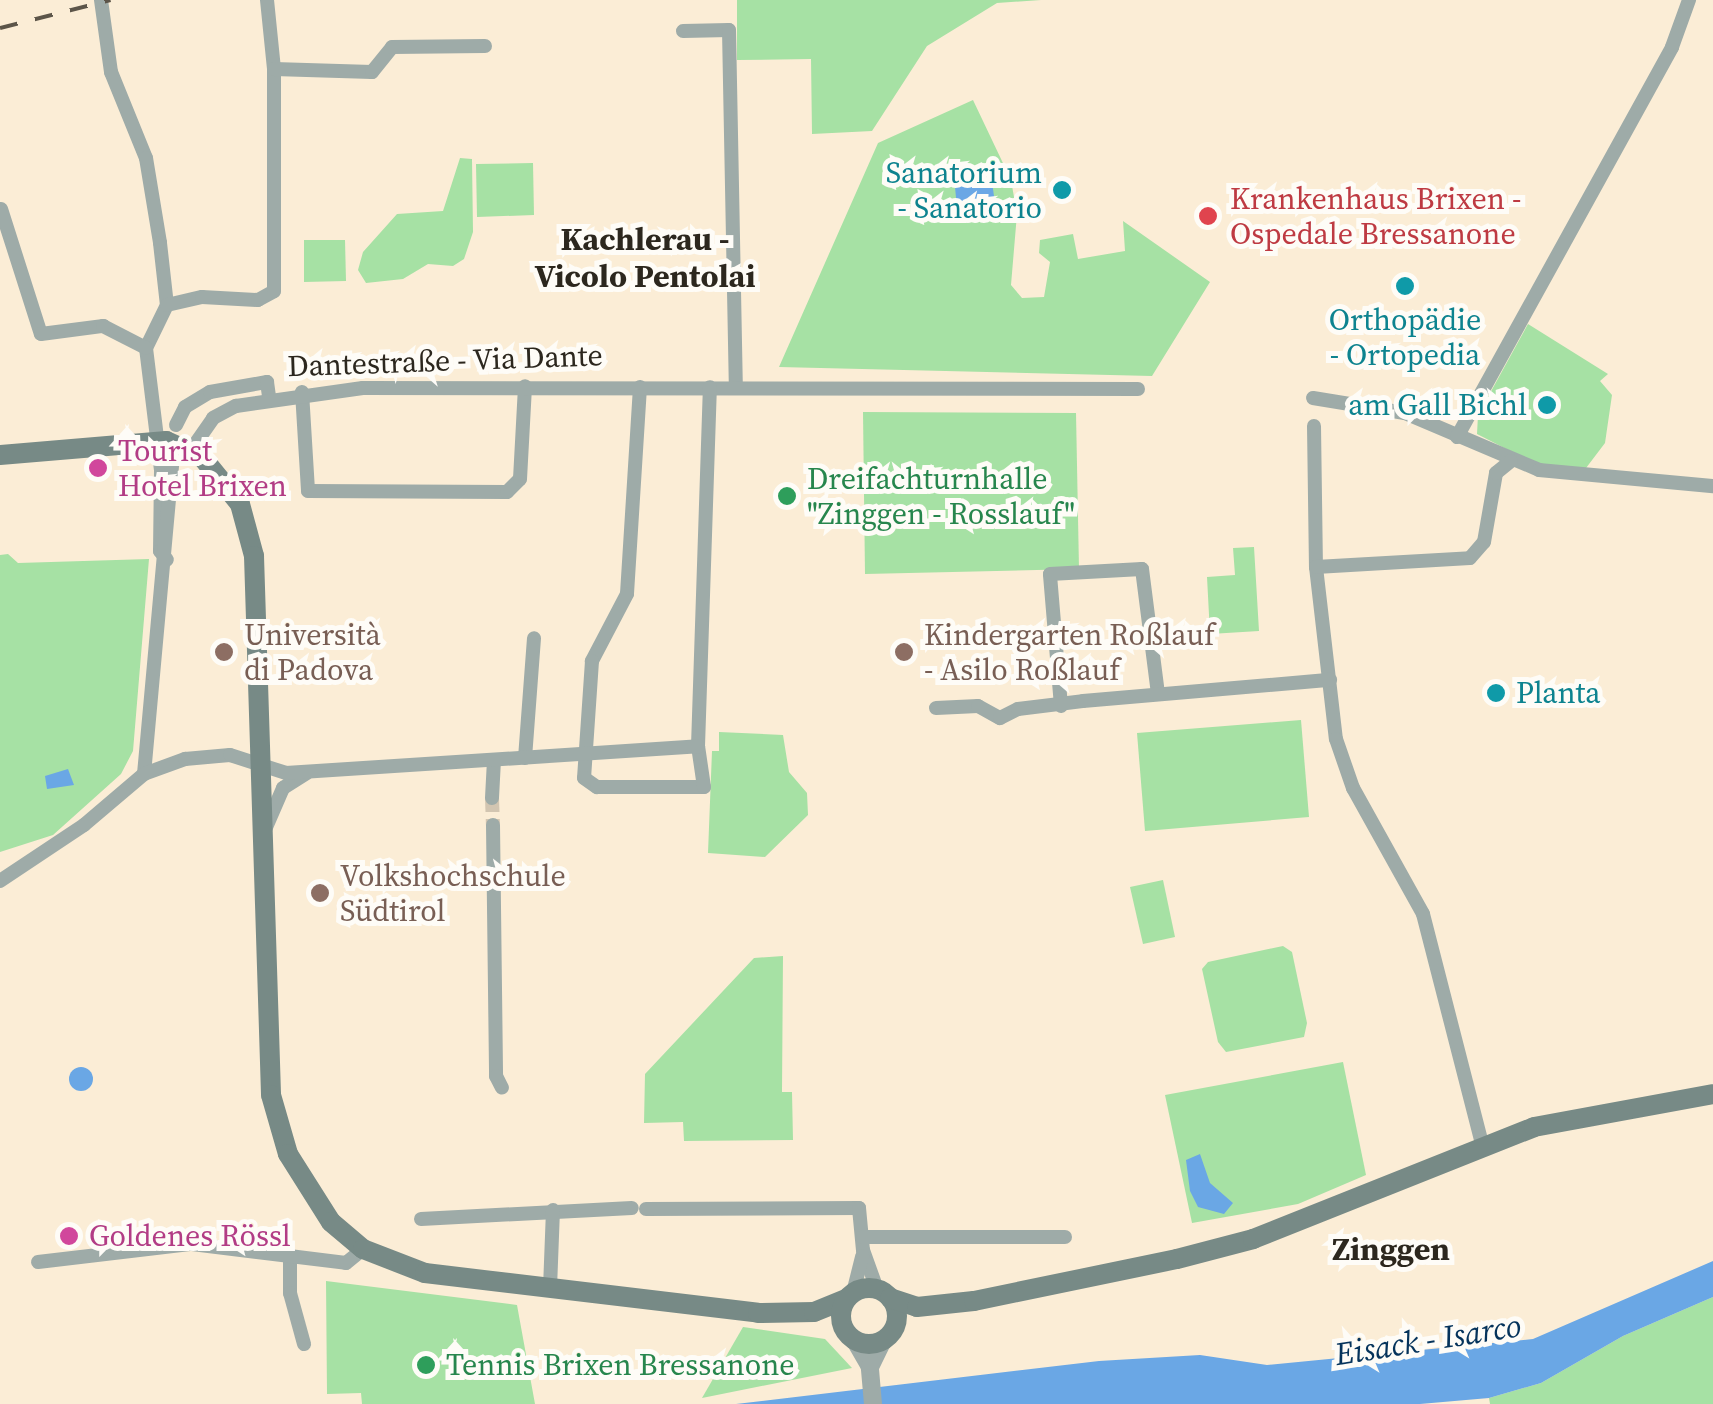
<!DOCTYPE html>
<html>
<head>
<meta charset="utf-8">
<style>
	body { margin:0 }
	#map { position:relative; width:1713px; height:1404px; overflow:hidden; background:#fbedd6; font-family:"Source Serif 4",serif }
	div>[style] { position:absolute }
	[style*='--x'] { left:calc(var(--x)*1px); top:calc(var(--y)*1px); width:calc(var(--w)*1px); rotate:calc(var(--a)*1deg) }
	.green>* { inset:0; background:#a6e1a4 }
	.water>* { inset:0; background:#6aa7e5 }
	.round { border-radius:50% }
	.minor-tunnel>* { height:14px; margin-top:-7px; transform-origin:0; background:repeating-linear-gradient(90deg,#d2c5b1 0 14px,transparent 0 21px) }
	.minor>* { height:14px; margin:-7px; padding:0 7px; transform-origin:7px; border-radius:7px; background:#9eaba8 }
	.tertiary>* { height:18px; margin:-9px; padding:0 9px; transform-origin:9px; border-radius:9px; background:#9eaba8 }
	.secondary>* { height:20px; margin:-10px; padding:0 10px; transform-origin:10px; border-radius:10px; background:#778a86 }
	.secondary>.ring { margin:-10px; padding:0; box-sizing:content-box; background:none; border:20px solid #778a86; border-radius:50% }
	.rail>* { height:4px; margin-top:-2px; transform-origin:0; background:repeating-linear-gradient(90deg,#5c5549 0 18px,transparent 0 36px) }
	.dots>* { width:28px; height:28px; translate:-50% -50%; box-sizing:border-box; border:5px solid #fefcf7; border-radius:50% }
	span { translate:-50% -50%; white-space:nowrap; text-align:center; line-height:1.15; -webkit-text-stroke:10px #fefcf7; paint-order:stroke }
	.culture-label { font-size:30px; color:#0d838f }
	.right { translate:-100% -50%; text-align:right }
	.left { translate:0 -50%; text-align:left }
	.health-label { font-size:30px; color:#be3a42 }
	.street-label { font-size:30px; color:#2c271e }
	.hotel-label { font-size:30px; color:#b23c85 }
	.leisure-label { font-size:30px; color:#27864d }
	.education-label { font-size:30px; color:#785e54 }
	.neighbourhood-label { font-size:32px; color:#2c271e; font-weight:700 }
	.water-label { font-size:32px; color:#05335b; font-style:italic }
</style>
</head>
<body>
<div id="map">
	<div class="green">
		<div style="clip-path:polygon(737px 0,1041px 0,997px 3px,927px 46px,872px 131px,812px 134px,811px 59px,737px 60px)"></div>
		<div style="clip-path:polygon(973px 100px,1011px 180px,1017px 214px,1011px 285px,1022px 298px,1044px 297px,1050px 262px,1039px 253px,1040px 240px,1073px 234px,1078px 259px,1125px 251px,1123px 221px,1210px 282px,1152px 376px,779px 367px,878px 143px)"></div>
		<div style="clip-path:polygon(460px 158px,472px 159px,473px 232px,464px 259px,453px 266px,428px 264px,403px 279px,366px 283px,358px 270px,363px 252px,397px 214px,443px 211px)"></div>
		<div style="clip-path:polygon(533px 163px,534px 215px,477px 217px,476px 164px)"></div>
		<div style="clip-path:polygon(304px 240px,345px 240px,346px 281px,304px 282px)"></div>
		<div style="clip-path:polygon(1528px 324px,1608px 374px,1600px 381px,1612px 395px,1605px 443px,1583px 472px,1534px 463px,1477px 434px,1478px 415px)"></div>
		<div style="clip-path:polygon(863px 412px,1076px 413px,1079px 569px,865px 574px)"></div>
		<div style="clip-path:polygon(1254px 547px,1259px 631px,1210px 634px,1207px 577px,1235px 575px,1233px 548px)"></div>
		<div style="clip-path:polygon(8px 554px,18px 563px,149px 559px,133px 751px,121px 774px,53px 835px,0 852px,0 555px)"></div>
		<div style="clip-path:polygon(1301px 720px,1309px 817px,1145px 831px,1137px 733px)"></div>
		<div style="clip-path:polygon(719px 732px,783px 735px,789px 772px,807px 793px,808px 815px,765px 857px,708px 853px,712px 751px,719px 751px)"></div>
		<div style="clip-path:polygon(1163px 880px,1175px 937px,1143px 944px,1130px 887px)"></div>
		<div style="clip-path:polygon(1283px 946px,1292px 952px,1307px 1023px,1304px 1037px,1226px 1052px,1218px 1042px,1202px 969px,1208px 962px)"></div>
		<div style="clip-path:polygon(783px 956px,782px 1092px,792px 1092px,793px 1140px,684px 1141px,683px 1122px,644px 1123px,645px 1074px,754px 958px)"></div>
		<div style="clip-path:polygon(1343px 1062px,1366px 1175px,1298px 1204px,1192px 1223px,1165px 1095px)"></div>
		<div style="clip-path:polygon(326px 1281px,517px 1305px,535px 1404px,362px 1404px,361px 1393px,327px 1394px)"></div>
		<div style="clip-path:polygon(1713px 1297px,1713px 1404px,1490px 1404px,1489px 1398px,1541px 1383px,1623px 1336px)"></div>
		<div style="clip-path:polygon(743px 1327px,825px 1339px,852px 1368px,702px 1398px)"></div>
	</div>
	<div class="water">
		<div style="clip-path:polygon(992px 182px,995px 203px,957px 208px,955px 187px)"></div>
		<div style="clip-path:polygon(68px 769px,74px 785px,47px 789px,45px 776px)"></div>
		<div class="round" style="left:69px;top:1067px;width:24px;height:24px"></div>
		<div style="clip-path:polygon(1200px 1154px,1210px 1183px,1233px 1203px,1224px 1214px,1198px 1207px,1190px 1191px,1186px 1160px)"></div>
		<div style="clip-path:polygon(1713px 1261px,1713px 1297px,1623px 1336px,1541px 1383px,1489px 1398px,1420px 1404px,736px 1404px,1099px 1361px,1200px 1355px,1267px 1365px,1533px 1339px)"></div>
	</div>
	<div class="minor-tunnel">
		<div style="--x:492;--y:798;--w:27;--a:88"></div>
	</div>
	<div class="minor">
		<div style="--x:101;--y:0;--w:73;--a:82.1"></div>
		<div style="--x:111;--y:72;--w:93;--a:67.9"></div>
		<div style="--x:146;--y:158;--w:86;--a:80.6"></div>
		<div style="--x:160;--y:243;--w:62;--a:83.6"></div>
		<div style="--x:167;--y:305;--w:48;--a:116"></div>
		<div style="--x:146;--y:348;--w:124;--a:83"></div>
		<div style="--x:161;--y:471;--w:80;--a:90.7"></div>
		<div style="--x:160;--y:551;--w:11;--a:52"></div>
		<div style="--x:267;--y:0;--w:69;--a:84.2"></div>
		<div style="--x:683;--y:31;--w:46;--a:-1.2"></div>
		<div style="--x:729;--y:30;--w:357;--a:88.9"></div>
		<div style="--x:1;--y:209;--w:131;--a:72.3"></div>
		<div style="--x:41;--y:334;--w:63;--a:-7.4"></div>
		<div style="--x:103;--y:326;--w:48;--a:27.1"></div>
		<div style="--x:167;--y:305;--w:36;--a:-13"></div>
		<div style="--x:202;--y:297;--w:56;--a:3.1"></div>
		<div style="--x:258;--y:300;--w:18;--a:-29"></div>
		<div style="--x:274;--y:291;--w:222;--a:-90"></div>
		<div style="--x:274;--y:69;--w:98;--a:1.8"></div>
		<div style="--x:372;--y:72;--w:32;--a:-51"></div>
		<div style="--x:392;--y:47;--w:93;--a:-0.6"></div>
		<div style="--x:640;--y:387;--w:207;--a:93.6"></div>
		<div style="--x:627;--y:594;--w:76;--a:117.6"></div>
		<div style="--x:592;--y:661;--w:117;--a:93.9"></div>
		<div style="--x:584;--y:778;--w:16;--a:35"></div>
		<div style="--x:597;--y:787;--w:107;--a:0"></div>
		<div style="--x:704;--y:787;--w:41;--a:-98.3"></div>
		<div style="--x:302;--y:392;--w:99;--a:86.5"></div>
		<div style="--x:308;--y:491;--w:199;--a:0.3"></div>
		<div style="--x:507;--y:492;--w:18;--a:-45"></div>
		<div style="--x:520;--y:479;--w:93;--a:-86.9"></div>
		<div style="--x:1313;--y:398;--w:93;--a:9.3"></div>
		<div style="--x:1405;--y:413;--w:146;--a:23"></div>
		<div style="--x:1539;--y:470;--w:175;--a:5.3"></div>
		<div style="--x:176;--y:425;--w:20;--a:-63"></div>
		<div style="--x:185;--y:407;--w:29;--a:-31"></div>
		<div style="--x:210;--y:392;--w:58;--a:-10"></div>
		<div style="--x:267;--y:382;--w:15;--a:82"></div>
		<div style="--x:1314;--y:426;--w:141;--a:89.2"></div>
		<div style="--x:1316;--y:567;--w:173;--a:83.4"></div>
		<div style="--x:1336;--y:739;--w:52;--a:70.9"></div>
		<div style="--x:1353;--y:788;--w:144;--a:60.9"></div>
		<div style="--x:1423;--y:914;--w:237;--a:75.6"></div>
		<div style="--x:1457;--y:437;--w:445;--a:-61.1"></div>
		<div style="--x:1672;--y:47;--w:50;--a:-70.1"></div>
		<div style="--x:191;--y:450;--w:39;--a:-55"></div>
		<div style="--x:213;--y:418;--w:26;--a:-28"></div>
		<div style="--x:236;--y:406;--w:128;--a:-8.1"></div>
		<div style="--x:363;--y:388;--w:775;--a:0.07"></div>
		<div style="--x:1316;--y:567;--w:154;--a:-3.3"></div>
		<div style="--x:1470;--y:558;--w:21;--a:-49"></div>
		<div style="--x:1484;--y:542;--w:70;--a:-80.1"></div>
		<div style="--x:1496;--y:473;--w:19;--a:-39"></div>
		<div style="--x:1061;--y:706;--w:132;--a:-94.8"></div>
		<div style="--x:1050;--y:574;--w:92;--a:-3.1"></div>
		<div style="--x:1142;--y:569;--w:126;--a:82.7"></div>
		<div style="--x:936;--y:708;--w:42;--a:-2.7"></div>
		<div style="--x:978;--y:706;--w:25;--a:29"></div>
		<div style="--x:1000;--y:718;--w:20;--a:-27"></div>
		<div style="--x:1018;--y:709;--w:65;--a:-7"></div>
		<div style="--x:1083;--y:701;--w:248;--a:-4.9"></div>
		<div style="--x:698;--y:746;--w:359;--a:-88.1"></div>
		<div style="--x:525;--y:758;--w:120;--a:-85.7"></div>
		<div style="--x:144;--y:774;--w:318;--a:-84.8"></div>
		<div style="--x:492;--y:798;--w:35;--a:-87"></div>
		<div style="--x:493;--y:825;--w:251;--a:89.3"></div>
		<div style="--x:496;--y:1076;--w:13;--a:63"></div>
		<div style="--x:264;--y:832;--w:48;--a:-66.6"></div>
		<div style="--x:283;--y:788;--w:28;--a:-32"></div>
		<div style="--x:0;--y:881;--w:101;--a:-33.7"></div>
		<div style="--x:84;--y:825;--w:79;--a:-40.4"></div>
		<div style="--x:144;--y:774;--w:44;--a:-20.1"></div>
		<div style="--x:185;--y:759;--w:45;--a:-5.1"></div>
		<div style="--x:230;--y:755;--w:59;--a:17.8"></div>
		<div style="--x:286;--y:773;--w:413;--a:-3.7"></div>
		<div style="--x:646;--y:1209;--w:213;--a:-0.3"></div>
		<div style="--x:859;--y:1208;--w:42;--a:84.6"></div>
		<div style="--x:863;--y:1250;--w:41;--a:70.3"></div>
		<div style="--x:421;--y:1219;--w:211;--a:-3"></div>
		<div style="--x:863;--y:1237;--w:202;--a:0"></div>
		<div style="--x:290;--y:1260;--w:33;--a:90"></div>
		<div style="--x:290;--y:1293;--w:53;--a:74.6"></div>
		<div style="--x:38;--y:1262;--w:155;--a:-6.7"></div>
		<div style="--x:192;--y:1244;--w:155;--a:7"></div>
		<div style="--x:346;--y:1263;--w:22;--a:-39"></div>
		<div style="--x:550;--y:1288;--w:78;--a:-87.8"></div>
		<div style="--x:853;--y:1293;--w:38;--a:-76"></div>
	</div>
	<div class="tertiary">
		<div style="--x:854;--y:1339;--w:32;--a:60"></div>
		<div style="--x:873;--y:1404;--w:37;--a:-95"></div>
		<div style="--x:870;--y:1367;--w:30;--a:-64"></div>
	</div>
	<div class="secondary">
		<div style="--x:0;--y:455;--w:167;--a:-4.8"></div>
		<div style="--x:166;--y:441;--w:39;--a:24"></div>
		<div style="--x:202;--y:457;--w:60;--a:51"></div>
		<div style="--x:240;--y:504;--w:54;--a:74.9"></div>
		<div style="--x:254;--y:556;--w:539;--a:88.19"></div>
		<div style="--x:271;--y:1095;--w:61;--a:73.9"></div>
		<div style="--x:288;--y:1154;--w:80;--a:57.7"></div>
		<div style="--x:331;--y:1222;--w:42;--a:40.2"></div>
		<div style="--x:363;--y:1249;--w:66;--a:21.2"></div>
		<div style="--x:425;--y:1273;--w:335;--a:6.8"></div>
		<div style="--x:758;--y:1313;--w:56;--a:-1"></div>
		<div style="--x:814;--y:1312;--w:35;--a:-22"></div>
		<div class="ring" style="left:841px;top:1288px;width:36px;height:36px"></div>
		<div style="--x:890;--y:1298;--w:28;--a:18"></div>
		<div style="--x:917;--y:1307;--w:57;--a:-6"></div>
		<div style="--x:974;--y:1301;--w:207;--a:-11.7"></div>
		<div style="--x:1177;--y:1259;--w:79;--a:-14.7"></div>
		<div style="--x:1253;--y:1239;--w:302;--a:-21.7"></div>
		<div style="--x:1534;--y:1127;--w:182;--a:-10.4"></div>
	</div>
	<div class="rail">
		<div style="--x:0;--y:28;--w:114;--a:-14.2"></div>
	</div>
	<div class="dots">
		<div style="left:1062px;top:190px;background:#0f9aa8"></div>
		<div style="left:1208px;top:216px;background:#e0444e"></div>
		<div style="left:1405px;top:286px;background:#0f9aa8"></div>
		<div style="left:1547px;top:405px;background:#0f9aa8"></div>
		<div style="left:98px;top:468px;background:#d1479c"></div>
		<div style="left:787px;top:496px;background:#2e9e5b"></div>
		<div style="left:224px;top:652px;background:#8d6e63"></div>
		<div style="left:904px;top:652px;background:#8d6e63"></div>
		<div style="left:1496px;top:693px;background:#0f9aa8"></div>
		<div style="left:320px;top:893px;background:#8d6e63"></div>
		<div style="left:69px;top:1236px;background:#d1479c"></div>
		<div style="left:426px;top:1365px;background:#2e9e5b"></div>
	</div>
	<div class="culture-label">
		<span class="right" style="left:1042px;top:190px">Sanatorium<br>- Sanatorio</span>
		<span style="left:1405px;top:337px">Orthopädie<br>- Ortopedia</span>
		<span class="right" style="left:1527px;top:405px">am Gall Bichl</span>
		<span class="left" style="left:1516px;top:693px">Planta</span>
	</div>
	<div class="health-label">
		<span class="left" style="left:1230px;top:216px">Krankenhaus Brixen -<br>Ospedale Bressanone</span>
	</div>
	<div class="street-label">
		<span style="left:445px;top:361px;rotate:-2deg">Dantestraße - Via Dante</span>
	</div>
	<div class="hotel-label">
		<span class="left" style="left:118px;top:468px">Tourist<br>Hotel Brixen</span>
		<span class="left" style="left:89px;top:1236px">Goldenes Rössl</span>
	</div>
	<div class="leisure-label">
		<span class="left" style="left:807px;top:496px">Dreifachturnhalle<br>"Zinggen - Rosslauf"</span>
		<span class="left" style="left:446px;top:1365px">Tennis Brixen Bressanone</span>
	</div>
	<div class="education-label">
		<span class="left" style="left:244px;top:652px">Università<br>di Padova</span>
		<span class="left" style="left:924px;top:652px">Kindergarten Roßlauf<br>- Asilo Roßlauf</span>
		<span class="left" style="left:340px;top:893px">Volkshochschule<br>Südtirol</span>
	</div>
	<div class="neighbourhood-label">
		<span style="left:645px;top:258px">Kachlerau -<br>Vicolo Pentolai</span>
		<span style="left:1391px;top:1249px">Zinggen</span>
	</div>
	<div class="water-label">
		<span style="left:1428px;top:1340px;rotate:-9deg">Eisack - Isarco</span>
	</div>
</div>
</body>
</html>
